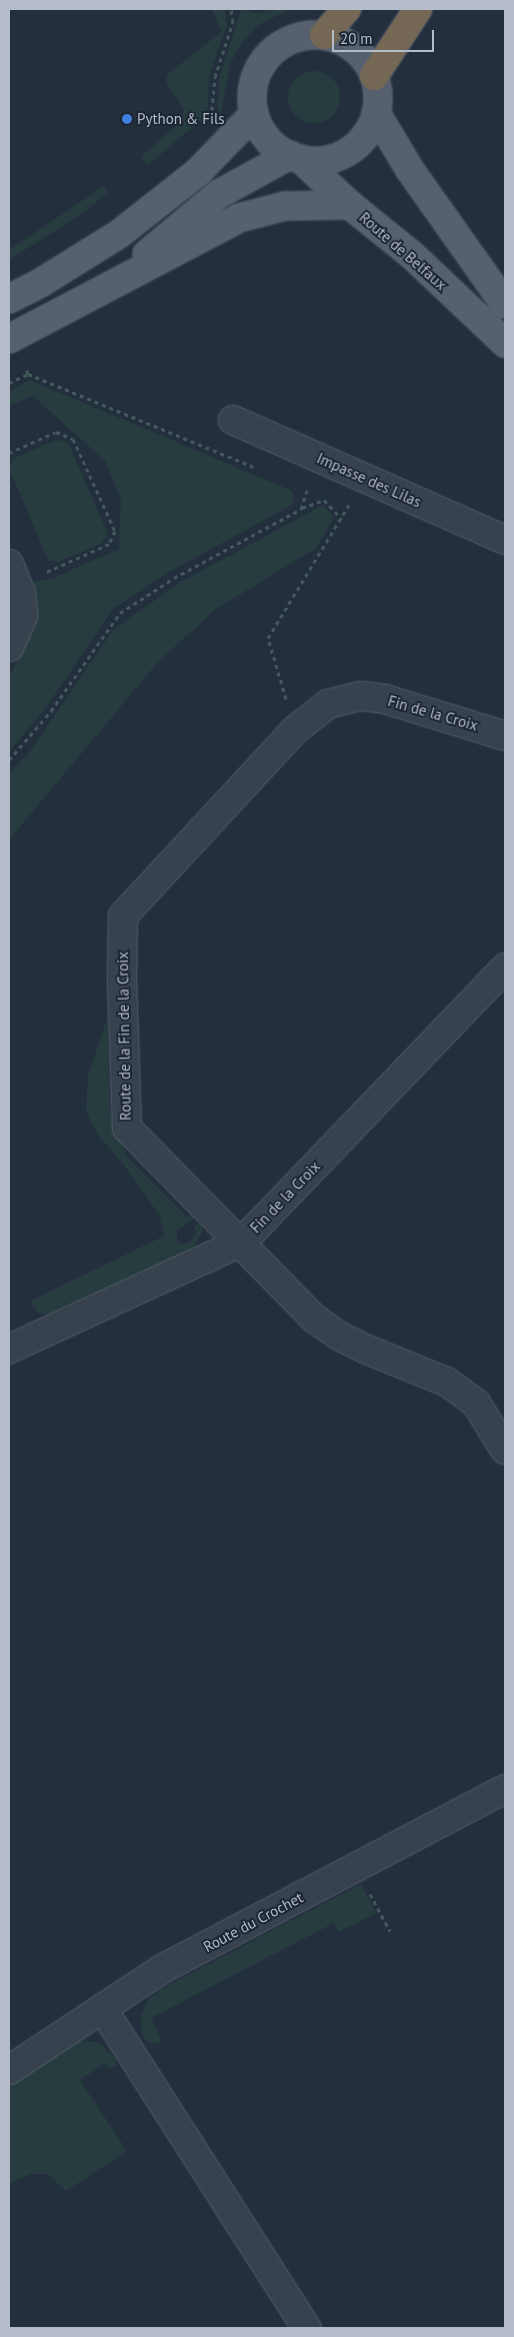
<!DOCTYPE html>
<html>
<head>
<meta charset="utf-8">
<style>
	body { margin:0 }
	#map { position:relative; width:514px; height:2337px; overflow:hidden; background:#242f3e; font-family:"PT Sans",sans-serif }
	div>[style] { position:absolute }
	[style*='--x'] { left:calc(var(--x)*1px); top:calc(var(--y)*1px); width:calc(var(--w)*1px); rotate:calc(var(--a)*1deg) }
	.green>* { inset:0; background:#263c3f }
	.round { border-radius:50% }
	.path>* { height:3px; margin-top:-1.5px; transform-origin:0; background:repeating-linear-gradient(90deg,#44595c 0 4px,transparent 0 8px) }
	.roads { filter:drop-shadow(0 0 1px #565f6c) drop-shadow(0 0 1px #565f6c) }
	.minor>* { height:28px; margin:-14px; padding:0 14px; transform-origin:14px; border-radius:14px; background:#38414e }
	.major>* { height:28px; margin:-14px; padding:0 14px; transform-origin:14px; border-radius:14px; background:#56606e }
	.major>.ring { margin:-14px; padding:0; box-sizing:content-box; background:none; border:28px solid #56606e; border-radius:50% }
	.highway>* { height:28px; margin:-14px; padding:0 14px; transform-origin:14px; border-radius:14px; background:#746855 }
	.dots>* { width:14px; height:14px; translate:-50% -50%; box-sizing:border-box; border:2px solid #1d2633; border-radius:50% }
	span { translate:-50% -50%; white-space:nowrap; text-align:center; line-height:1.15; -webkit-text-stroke:4px #1d2633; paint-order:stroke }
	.poi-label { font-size:15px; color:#b4bcc9 }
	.left { translate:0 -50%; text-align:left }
	.street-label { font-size:15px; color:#b4bcc9 }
	.frame { position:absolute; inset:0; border:10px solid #b4bcc9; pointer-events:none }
	.scale { position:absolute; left:332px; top:30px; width:102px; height:22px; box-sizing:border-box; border:2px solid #b4bcc9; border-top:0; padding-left:6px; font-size:15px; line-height:18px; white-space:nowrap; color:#b4bcc9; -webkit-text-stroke:4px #1d2633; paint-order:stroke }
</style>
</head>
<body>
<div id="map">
	<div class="green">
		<div style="clip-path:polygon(212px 9px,225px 9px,227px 26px,209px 75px,208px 106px,201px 120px,148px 165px,141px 157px,181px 121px,184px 109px,166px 83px,167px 75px,221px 32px)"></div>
		<div style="clip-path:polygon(241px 9px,258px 14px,272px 9px,290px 9px,258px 25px,243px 42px,230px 63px,221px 114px,217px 111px,219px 79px)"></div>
		<div class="round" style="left:288px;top:71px;width:52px;height:52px"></div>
		<div style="clip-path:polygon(104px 186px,108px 193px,77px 217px,9px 260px,9px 250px)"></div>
		<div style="clip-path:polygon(30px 380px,290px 490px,294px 495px,292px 505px,169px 572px,113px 609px,45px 709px,9px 752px,9px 677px,35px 625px,37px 607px,30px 583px,53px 578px,119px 549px,121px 499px,105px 461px,33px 396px,9px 406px,9px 391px)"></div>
		<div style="clip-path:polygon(56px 440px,68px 442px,108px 534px,101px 544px,58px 562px,48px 560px,9px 468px,14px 458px)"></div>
		<div style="clip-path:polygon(323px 505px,334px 517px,316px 548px,215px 610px,158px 662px,9px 840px,9px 774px,28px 754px,114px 629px,179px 583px)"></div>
		<div style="clip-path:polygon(107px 1018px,110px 1114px,127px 1157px,187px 1217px,192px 1212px,196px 1217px,177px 1231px,177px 1241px,183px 1245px,191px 1241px,196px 1233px,194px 1227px,200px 1222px,203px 1231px,191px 1250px,49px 1314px,38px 1313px,30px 1301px,164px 1236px,160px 1216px,120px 1160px,99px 1137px,86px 1112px,88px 1076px)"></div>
		<div style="clip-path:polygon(361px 1884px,376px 1913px,339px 1932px,334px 1923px,151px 2018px,162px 2041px,155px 2044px,147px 2042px,142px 2033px,141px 2017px,147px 2000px,161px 1989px)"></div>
		<div style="clip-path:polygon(81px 2041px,98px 2042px,116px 2059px,116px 2065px,109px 2069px,105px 2063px,80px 2080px,127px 2151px,66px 2191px,47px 2174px,30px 2174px,9px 2184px,9px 2086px,56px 2053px,59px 2057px,69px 2044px)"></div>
	</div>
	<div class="path">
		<div style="--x:212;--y:110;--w:33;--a:-85"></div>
		<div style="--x:215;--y:77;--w:58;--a:-71.9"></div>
		<div style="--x:233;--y:22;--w:13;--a:-99"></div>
		<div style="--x:28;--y:374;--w:244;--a:22.4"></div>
		<div style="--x:9;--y:383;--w:21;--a:-25"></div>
		<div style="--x:28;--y:374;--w:8;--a:-113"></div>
		<div style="--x:9;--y:453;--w:51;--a:-24.1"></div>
		<div style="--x:56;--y:432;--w:18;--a:22"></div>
		<div style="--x:73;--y:439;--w:101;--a:65.5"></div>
		<div style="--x:115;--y:531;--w:14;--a:115"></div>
		<div style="--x:109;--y:544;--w:69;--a:156"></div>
		<div style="--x:302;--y:508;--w:23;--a:-20"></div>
		<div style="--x:324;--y:500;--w:25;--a:47"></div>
		<div style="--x:286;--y:699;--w:64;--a:-106.4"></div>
		<div style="--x:268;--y:638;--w:156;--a:-58.7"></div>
		<div style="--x:9;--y:760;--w:65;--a:-49.4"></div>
		<div style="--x:51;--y:711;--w:120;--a:-54.9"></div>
		<div style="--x:120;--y:613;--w:64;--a:-32.9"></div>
		<div style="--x:174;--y:578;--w:145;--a:-28.5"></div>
		<div style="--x:301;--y:509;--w:23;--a:-72"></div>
		<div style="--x:370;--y:1894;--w:42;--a:61.6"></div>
	</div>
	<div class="roads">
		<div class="minor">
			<div style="--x:233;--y:420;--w:297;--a:23.8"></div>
			<div style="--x:9;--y:564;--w:31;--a:68"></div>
			<div style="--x:21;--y:593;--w:23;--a:85"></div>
			<div style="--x:23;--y:616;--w:34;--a:114"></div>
			<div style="--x:505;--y:736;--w:126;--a:-162.9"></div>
			<div style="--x:385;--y:699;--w:25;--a:-173"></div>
			<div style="--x:360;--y:696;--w:33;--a:166"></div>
			<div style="--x:328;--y:704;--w:42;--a:141.8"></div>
			<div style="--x:295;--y:730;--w:253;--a:132.8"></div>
			<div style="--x:123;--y:916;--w:64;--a:90.9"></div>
			<div style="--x:122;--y:980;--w:148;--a:88.1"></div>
			<div style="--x:127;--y:1128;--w:268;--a:45.5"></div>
			<div style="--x:315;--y:1319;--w:29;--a:35"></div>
			<div style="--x:339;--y:1336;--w:32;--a:26"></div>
			<div style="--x:368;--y:1350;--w:85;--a:22.1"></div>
			<div style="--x:447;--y:1382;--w:36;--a:36"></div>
			<div style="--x:476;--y:1403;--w:55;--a:58.3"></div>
			<div style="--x:9;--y:1349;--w:256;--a:-24.7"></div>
			<div style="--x:242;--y:1242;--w:380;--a:-46.2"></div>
			<div style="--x:102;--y:2008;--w:380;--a:57.4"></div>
			<div style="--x:9;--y:2070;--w:183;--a:-33.4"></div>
			<div style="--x:162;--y:1969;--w:387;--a:-27.7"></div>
		</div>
		<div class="major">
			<div class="ring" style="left:252px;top:35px;width:98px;height:98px"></div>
			<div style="--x:376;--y:113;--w:66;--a:59.2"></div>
			<div style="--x:410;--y:170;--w:164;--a:54.7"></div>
			<div style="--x:301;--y:159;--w:67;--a:43.2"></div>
			<div style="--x:350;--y:205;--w:81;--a:39"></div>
			<div style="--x:413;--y:256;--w:127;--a:43.4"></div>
			<div style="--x:147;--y:254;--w:94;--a:-39.8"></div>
			<div style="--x:219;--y:194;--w:81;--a:-28.8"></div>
			<div style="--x:9;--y:299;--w:37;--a:-27"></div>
			<div style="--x:42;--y:282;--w:91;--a:-31.9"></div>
			<div style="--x:119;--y:234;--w:100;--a:-38.1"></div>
			<div style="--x:198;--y:172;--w:81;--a:-46"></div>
			<div style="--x:9;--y:339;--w:260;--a:-27.7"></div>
			<div style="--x:239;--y:218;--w:48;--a:-14.6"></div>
			<div style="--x:285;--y:206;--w:65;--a:-0.9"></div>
		</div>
		<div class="highway">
			<div style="--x:324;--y:35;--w:35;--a:-49"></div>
			<div style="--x:374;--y:76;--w:80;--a:-56.7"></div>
		</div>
	</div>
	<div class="dots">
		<div style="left:127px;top:119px;background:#3f7fe0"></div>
	</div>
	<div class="poi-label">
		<span class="left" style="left:137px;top:119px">Python &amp; Fils</span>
	</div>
	<div class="street-label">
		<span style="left:403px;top:251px;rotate:41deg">Route de Belfaux</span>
		<span style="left:369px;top:480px;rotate:24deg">Impasse des Lilas</span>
		<span style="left:433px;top:713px;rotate:16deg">Fin de la Croix</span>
		<span style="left:124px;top:1036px;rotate:-91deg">Route de la Fin de la Croix</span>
		<span style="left:285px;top:1197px;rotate:-46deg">Fin de la Croix</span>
		<span style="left:253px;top:1922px;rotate:-28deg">Route du Crochet</span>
	</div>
	<div class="frame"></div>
	<div class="scale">20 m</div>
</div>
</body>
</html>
